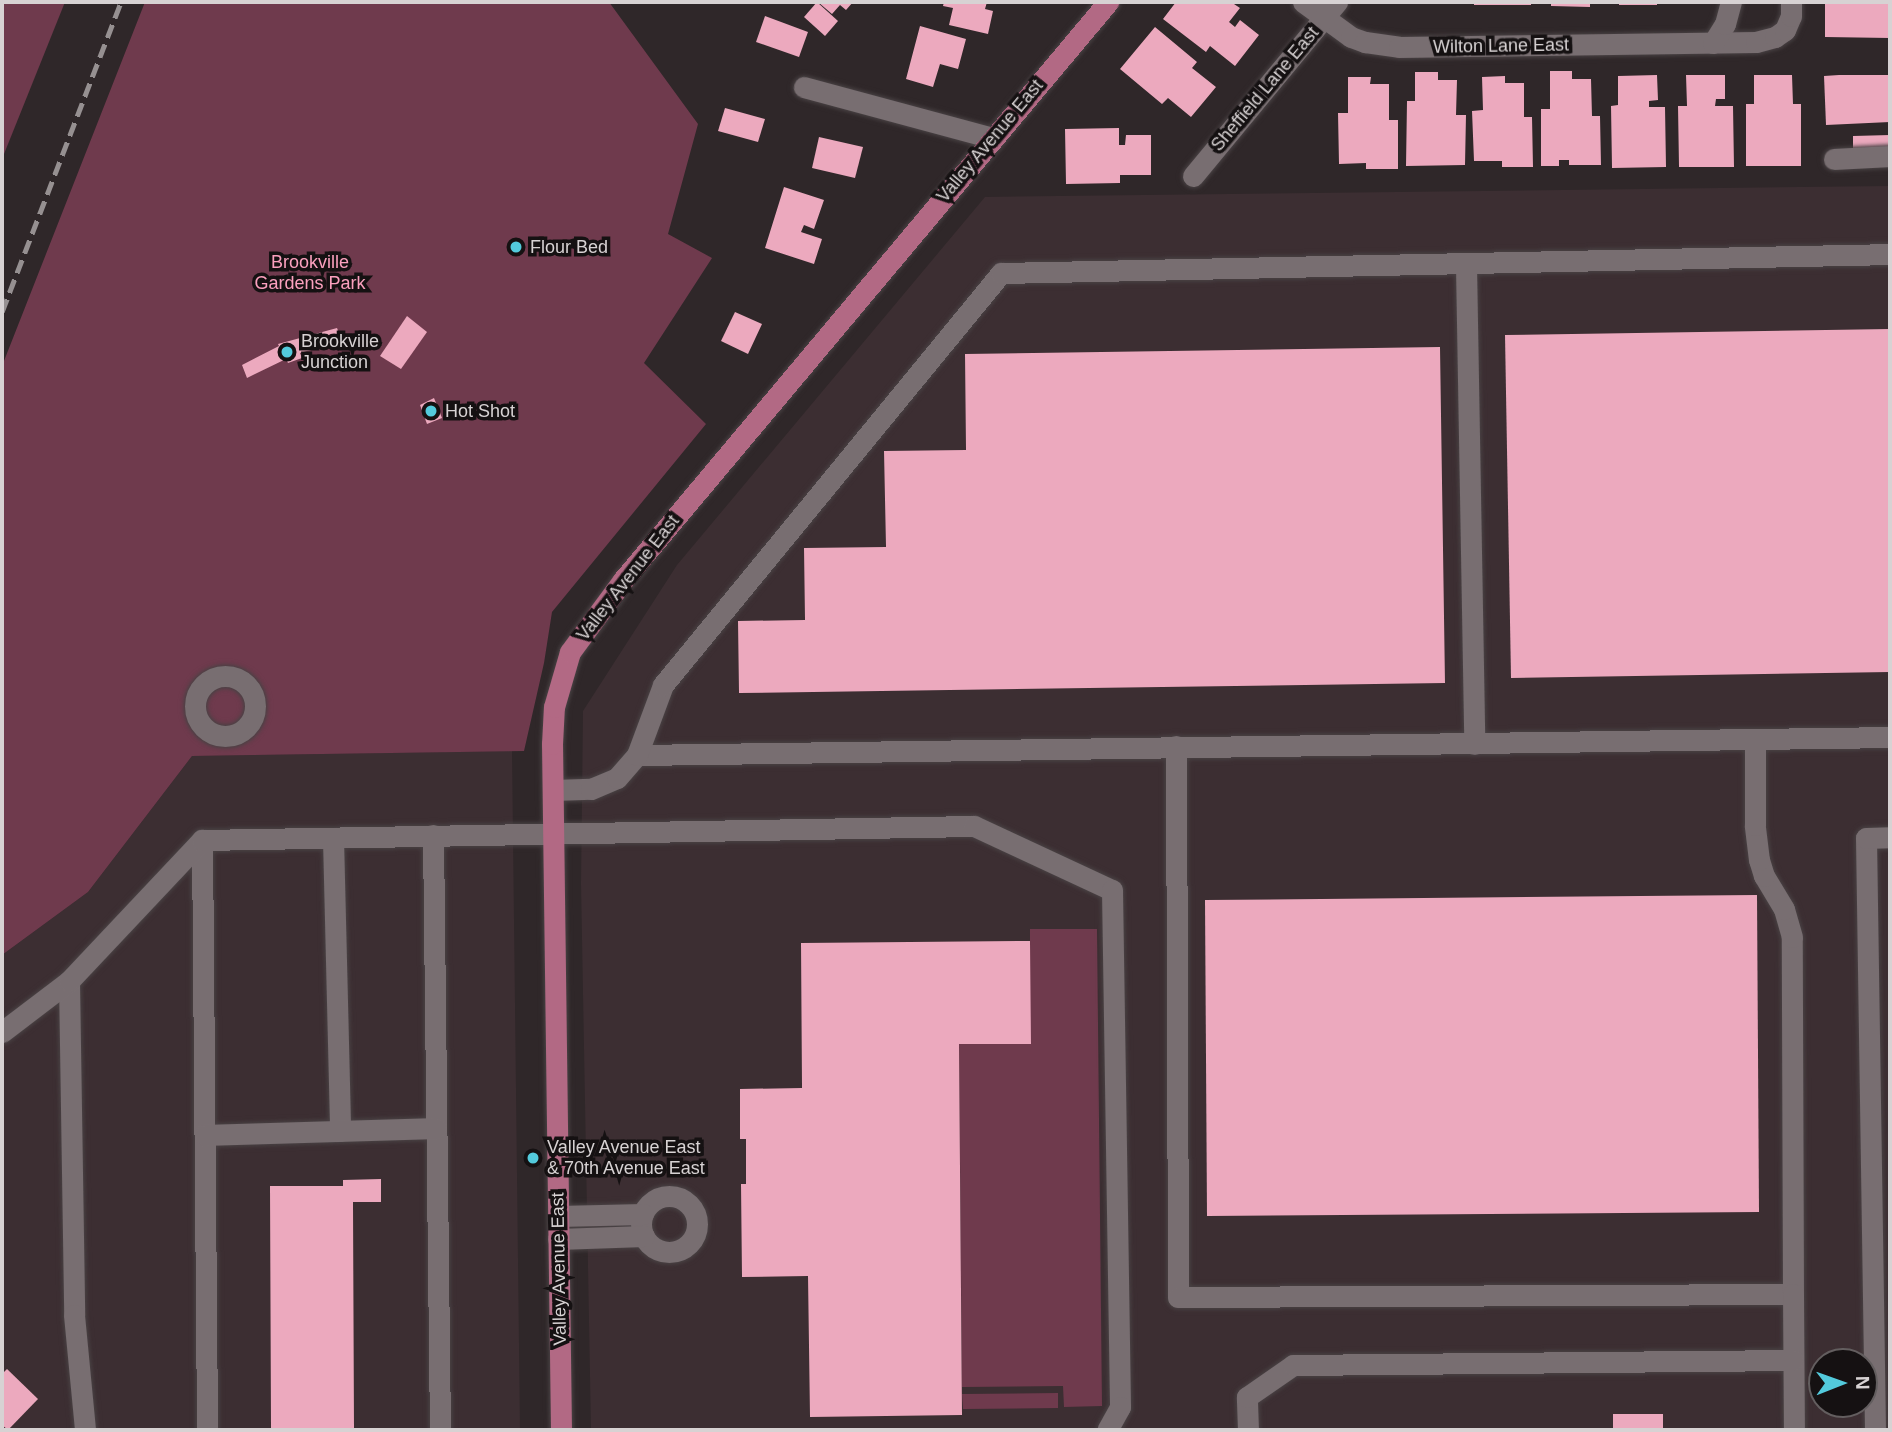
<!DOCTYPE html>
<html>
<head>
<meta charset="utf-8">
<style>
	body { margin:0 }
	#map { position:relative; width:1892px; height:1432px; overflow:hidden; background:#2f2729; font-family:Helvetica,sans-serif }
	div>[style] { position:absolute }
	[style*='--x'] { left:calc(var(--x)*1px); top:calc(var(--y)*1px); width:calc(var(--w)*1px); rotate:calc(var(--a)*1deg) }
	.built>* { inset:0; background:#3c2e32 }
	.green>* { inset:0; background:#6f3a4d }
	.building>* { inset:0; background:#eca9be }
	.roads { filter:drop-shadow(0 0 2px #494244) drop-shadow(0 0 2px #494244) }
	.minor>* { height:21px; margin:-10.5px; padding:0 10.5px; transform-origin:10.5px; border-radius:10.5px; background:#786e71 }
	.minor>.ring { margin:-10.5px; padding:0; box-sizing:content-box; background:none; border:21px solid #786e71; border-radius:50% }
	.major>* { height:21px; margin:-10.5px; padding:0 10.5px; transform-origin:10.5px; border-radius:10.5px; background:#b26984 }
	.rail>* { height:5px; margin-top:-2.5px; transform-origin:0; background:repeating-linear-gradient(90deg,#969091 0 14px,transparent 0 21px) }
	.dots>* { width:19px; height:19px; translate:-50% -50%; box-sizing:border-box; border:4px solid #151112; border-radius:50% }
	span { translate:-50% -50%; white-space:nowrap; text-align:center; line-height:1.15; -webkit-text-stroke:7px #151112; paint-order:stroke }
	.street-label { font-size:18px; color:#d7d2d3 }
	.poi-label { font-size:18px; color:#d7d2d3 }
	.left { translate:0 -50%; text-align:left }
	.park-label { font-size:18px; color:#fba0be }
	.frame { position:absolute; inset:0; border:4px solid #d7d2d3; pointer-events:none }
	.north { position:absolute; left:1808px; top:1348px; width:70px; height:70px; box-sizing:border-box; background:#151112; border:2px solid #635e5f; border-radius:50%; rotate:89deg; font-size:19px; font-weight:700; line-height:28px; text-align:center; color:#d7d2d3 }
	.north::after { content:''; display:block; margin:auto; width:24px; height:32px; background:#53cadc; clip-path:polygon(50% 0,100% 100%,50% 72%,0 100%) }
</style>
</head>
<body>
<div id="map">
	<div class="built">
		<div style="clip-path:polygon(evenodd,1890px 186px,1890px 1430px,591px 1430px,581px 884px,583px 711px,677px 565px,985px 197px,1890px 186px,1822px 1362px,1864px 1362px,1864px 1404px,1822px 1404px,1822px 1362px)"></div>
		<div style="clip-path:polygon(512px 751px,520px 1430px,2px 1430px,2px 955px,88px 892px,192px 756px)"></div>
	</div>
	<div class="green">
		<div style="clip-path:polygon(2px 2px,65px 2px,2px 159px)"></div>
		<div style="clip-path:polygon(145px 2px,609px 2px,698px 124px,668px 234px,712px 258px,644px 363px,706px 424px,552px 612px,544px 663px,524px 751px,192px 756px,88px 892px,2px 955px,2px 366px)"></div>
		<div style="clip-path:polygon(1030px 929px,1097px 929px,1102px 1406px,1064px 1407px,1063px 1386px,962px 1387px,959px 1044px,1030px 1044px)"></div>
		<div style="clip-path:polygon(1058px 1393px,1058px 1408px,963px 1409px,962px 1394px)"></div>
	</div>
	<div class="building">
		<div style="clip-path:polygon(817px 2px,838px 21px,825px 36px,804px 17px)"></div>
		<div style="clip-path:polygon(818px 2px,853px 2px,846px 10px,840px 5px,832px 14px)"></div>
		<div style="clip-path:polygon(944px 2px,987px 2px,985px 9px,993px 11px,988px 34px,949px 25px,953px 8px,943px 6px)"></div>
		<div style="clip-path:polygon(1176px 2px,1231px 2px,1240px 8px,1229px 22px,1235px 27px,1240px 20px,1259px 35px,1235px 66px,1210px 46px,1206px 52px,1163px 19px)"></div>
		<div style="clip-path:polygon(1474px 2px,1531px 2px,1531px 5px,1474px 5px)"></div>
		<div style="clip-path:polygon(1551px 2px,1590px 2px,1590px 7px,1551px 6px)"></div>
		<div style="clip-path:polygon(1619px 2px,1657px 2px,1657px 5px,1619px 5px)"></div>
		<div style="clip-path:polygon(1825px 2px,1890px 2px,1890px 38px,1825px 37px)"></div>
		<div style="clip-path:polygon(765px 16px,808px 32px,799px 57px,756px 42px)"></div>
		<div style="clip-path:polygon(920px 26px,966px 39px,958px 69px,940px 64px,933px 87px,906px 79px)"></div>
		<div style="clip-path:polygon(1155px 27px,1197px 62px,1192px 68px,1216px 87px,1191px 117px,1168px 98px,1162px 104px,1120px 69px)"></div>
		<div style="clip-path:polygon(1550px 71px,1572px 71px,1572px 79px,1591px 79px,1592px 116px,1600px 116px,1601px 165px,1569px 165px,1569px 160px,1559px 160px,1559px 166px,1541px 166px,1541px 109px,1550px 109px)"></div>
		<div style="clip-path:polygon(1415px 72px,1438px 72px,1438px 80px,1457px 80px,1456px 115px,1466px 115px,1465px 165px,1406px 166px,1407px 101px,1415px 101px)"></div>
		<div style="clip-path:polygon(1657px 75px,1658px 100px,1649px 101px,1649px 107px,1665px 107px,1666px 167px,1612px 168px,1611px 106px,1618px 105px,1618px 76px)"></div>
		<div style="clip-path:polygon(1686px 75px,1725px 75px,1725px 99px,1716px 99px,1715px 106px,1733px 106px,1734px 167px,1679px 167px,1678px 106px,1687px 106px)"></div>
		<div style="clip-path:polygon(1754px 75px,1792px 75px,1793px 104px,1801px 104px,1801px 166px,1746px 166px,1746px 104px,1754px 104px)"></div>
		<div style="clip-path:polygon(1839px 75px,1890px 75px,1890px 122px,1826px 125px,1824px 76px)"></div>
		<div style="clip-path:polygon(1505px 76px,1505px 83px,1524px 83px,1524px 117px,1532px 117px,1533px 167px,1502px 167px,1502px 161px,1474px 161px,1472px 111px,1483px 110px,1482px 77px)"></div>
		<div style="clip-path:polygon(1348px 77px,1371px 77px,1370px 84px,1389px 84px,1389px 120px,1398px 120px,1398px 169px,1366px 169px,1366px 163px,1339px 164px,1338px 113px,1348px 113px)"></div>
		<div style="clip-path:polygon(725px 108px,765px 119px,758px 142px,718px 131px)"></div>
		<div style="clip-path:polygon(1119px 128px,1119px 145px,1125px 145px,1126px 135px,1151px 135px,1151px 175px,1120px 175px,1120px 183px,1066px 184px,1065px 129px)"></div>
		<div style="clip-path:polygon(1890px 135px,1890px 151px,1853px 152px,1853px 136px)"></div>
		<div style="clip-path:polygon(819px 137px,863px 147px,855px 178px,812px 168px)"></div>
		<div style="clip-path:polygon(784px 187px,824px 200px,814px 229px,804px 225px,801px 232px,822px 239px,814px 264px,765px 248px)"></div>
		<div style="clip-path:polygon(735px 312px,762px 324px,748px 354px,721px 341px)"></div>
		<div style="clip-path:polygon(407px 316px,427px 332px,401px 369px,380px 356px)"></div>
		<div style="clip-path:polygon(337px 328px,342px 341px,300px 353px,302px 358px,288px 363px,286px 359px,247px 378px,242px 365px,279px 346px,278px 344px)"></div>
		<div style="clip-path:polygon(1890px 329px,1890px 672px,1511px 678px,1505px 335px)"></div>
		<div style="clip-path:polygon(1440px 347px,1445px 683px,739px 693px,738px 621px,805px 620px,804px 548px,886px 547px,884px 451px,966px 450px,965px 354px)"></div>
		<div style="clip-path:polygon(434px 398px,442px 418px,427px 424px,420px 405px)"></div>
		<div style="clip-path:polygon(1757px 895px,1759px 1212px,1207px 1216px,1205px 900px)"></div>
		<div style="clip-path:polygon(1030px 941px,1031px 1044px,959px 1044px,962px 1415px,810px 1417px,808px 1276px,742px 1277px,741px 1184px,746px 1184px,746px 1139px,740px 1139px,740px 1089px,802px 1088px,801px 943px)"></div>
		<div style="clip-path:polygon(381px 1179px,381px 1202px,353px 1202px,354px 1430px,271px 1430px,270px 1186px,343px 1186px,343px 1180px)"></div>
		<div style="clip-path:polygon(7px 1369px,38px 1399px,8px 1430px,2px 1425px,2px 1374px)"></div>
		<div style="clip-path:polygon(1613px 1414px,1663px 1414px,1663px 1430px,1613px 1430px)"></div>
	</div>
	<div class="roads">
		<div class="minor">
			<div style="--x:1303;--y:2;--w:59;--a:36.1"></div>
			<div style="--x:1351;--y:37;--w:15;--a:20"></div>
			<div style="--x:1365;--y:42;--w:34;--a:8"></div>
			<div style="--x:1399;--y:47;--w:357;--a:-0.8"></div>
			<div style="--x:1756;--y:42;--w:20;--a:-15"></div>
			<div style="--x:1775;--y:37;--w:12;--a:-35"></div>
			<div style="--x:1785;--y:30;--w:15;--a:-67"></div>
			<div style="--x:1791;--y:16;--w:14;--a:-90"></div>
			<div style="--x:1713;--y:43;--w:22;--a:-58"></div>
			<div style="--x:1725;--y:24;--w:23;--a:-75"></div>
			<div style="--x:804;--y:87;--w:196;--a:15.1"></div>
			<div style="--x:1834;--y:159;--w:56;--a:-3.1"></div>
			<div style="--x:1193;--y:176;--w:226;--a:-50.4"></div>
			<div style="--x:1466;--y:265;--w:479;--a:89"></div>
			<div class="ring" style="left:195px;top:676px;width:39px;height:39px"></div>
			<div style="--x:1176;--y:746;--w:551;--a:89.79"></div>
			<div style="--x:1178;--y:1297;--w:615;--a:-0.28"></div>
			<div style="--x:1793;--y:1294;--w:357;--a:-90.2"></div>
			<div style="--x:1792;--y:937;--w:29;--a:-106"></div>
			<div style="--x:1784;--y:909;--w:39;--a:-121"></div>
			<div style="--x:1764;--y:876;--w:17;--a:-107"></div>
			<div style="--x:1759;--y:860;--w:35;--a:-97"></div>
			<div style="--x:1755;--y:825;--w:86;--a:-90"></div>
			<div style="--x:637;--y:755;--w:1253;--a:-0.82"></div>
			<div style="--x:553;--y:790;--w:38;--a:-2"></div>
			<div style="--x:591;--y:789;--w:28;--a:-23"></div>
			<div style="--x:617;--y:778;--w:30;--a:-49"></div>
			<div style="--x:637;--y:755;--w:75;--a:-69.6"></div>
			<div style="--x:663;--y:685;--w:533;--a:-50.63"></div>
			<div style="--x:1001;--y:273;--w:889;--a:-1.22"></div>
			<div style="--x:433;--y:835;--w:595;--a:89.33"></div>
			<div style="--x:333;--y:838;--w:293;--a:88.6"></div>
			<div style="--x:202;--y:840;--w:590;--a:89.51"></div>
			<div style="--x:69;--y:981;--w:334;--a:89.1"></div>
			<div style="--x:74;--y:1315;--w:116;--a:84.5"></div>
			<div style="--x:2;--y:1032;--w:84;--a:-37.3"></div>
			<div style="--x:69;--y:981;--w:194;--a:-46.7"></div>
			<div style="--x:202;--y:840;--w:772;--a:-1.04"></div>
			<div style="--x:974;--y:826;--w:152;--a:24.9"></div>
			<div style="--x:1112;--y:890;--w:517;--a:89.11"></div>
			<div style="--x:1120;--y:1407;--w:26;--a:119"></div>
			<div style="--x:205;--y:1135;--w:231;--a:-1.7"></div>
			<div class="ring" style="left:641px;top:1196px;width:35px;height:35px"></div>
			<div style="--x:558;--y:1216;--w:85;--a:-1.3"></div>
			<div style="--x:558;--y:1239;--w:86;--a:-2"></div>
			<div style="--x:1793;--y:1294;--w:136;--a:89.6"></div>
			<div style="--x:1248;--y:1430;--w:33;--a:-92"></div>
			<div style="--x:1247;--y:1397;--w:56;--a:-34.8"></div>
			<div style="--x:1293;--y:1365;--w:500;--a:-0.57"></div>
			<div style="--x:1875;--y:1430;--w:592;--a:-90.87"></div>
			<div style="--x:1866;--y:838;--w:24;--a:-2"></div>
		</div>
		<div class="major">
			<div style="--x:561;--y:1430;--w:686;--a:-90.75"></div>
			<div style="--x:552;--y:744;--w:37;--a:-87"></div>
			<div style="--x:554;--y:707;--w:57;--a:-73.8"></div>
			<div style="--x:570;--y:652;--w:89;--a:-53.6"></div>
			<div style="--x:623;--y:580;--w:755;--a:-50"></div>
		</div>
	</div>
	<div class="rail">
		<div style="--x:2;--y:312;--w:332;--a:-69"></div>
	</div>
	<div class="dots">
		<div style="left:516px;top:247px;background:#53cadc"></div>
		<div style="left:287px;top:352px;background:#53cadc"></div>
		<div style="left:431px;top:411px;background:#53cadc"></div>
		<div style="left:533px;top:1158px;background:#53cadc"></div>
	</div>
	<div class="street-label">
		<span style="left:1501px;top:46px;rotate:-1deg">Wilton Lane East</span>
		<span style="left:1265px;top:89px;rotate:-50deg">Sheffield Lane East</span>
		<span style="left:990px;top:141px;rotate:-50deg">Valley Avenue East</span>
		<span style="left:628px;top:578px;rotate:-52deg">Valley Avenue East</span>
		<span style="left:559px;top:1269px;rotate:-91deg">Valley Avenue East</span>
	</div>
	<div class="poi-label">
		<span class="left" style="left:530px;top:247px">Flour Bed</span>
		<span class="left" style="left:301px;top:352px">Brookville<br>Junction</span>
		<span class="left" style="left:445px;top:411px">Hot Shot</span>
		<span class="left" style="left:547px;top:1158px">Valley Avenue East<br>&amp; 70th Avenue East</span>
	</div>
	<div class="park-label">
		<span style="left:310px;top:273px">Brookville<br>Gardens Park</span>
	</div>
	<div class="frame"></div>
	<div class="north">N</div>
</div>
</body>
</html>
